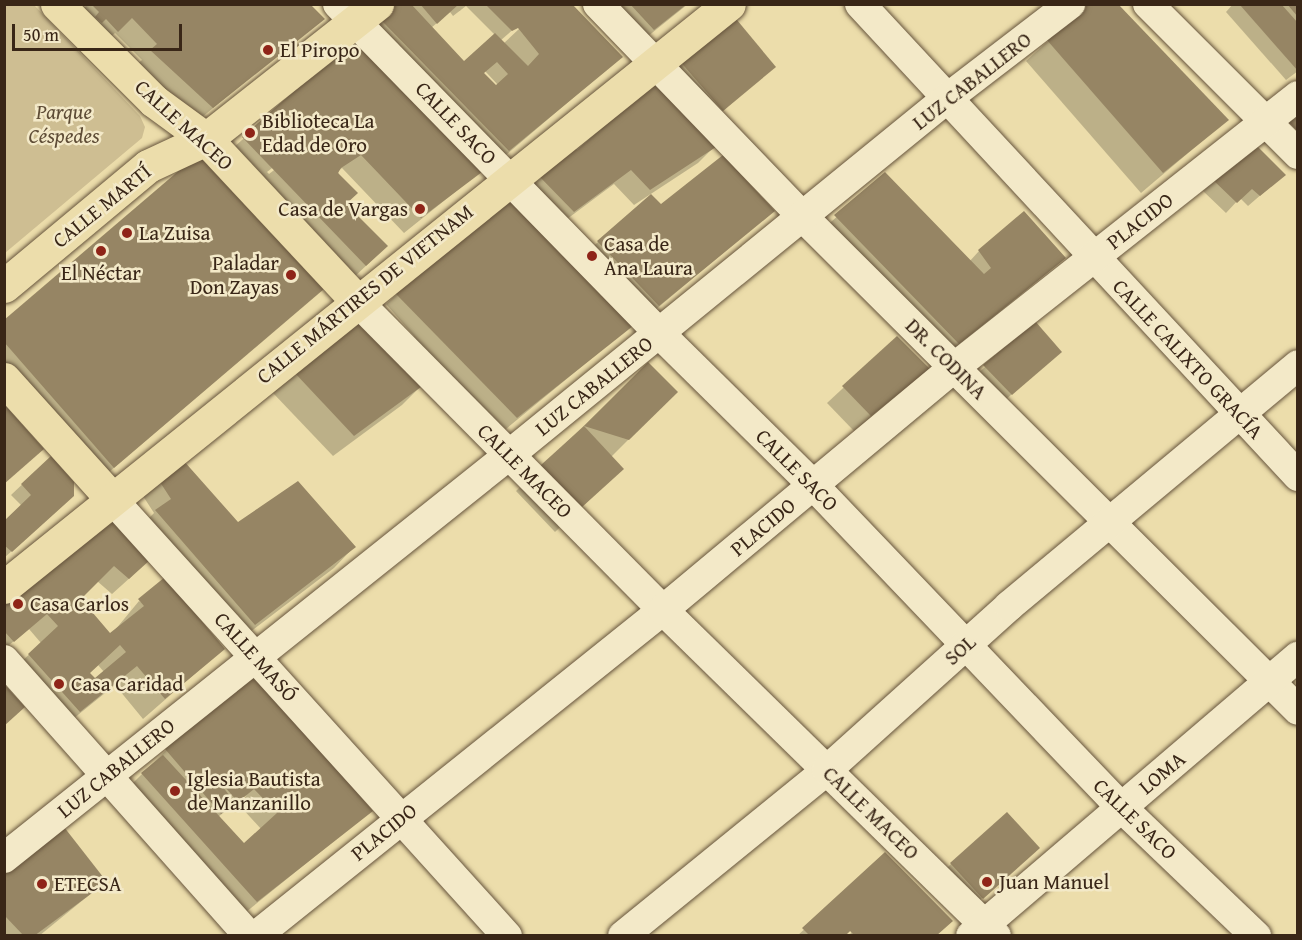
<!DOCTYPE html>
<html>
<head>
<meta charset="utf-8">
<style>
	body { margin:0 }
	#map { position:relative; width:1302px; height:940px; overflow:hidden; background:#ecddab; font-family:"Gentium Book Plus",serif }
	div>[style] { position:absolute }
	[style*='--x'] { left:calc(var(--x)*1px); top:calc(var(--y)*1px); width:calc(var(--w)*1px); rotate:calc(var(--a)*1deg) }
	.green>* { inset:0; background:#cebe92 }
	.shadow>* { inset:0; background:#0003 }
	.building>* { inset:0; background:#968564 }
	.roads { filter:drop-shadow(0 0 2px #66543c) drop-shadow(0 0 2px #66543c) }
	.minor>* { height:30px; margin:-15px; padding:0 15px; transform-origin:15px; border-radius:15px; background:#f3e9c8 }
	.major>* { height:33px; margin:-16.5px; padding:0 16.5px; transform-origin:16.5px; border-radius:16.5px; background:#ecddab }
	.dots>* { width:16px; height:16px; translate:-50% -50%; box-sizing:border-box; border:3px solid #f3e9c8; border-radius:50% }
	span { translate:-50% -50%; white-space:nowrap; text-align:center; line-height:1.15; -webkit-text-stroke:5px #f3e9c8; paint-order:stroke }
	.poi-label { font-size:21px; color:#392617 }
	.left { translate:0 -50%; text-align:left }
	.right { translate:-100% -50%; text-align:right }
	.street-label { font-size:21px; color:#392617 }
	.park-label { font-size:21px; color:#5e4c36; font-style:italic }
	.frame { position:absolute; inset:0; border:6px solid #392617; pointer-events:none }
	.scale { position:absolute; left:12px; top:24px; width:170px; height:27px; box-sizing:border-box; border:3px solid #392617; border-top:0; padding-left:8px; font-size:18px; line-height:21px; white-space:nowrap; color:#392617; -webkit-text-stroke:4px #f3e9c8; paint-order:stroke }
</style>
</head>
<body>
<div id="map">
	<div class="green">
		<div style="clip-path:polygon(5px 4px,34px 5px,140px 116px,145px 127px,142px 138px,5px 253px)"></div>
	</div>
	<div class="shadow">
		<div style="clip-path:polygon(88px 4px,307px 4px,322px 19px,196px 122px,135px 66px,142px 60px,115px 33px,101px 46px,74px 18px)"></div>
		<div style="clip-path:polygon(evenodd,397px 4px,570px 4px,621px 57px,493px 166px,372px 26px,397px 4px,466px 6px,495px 35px,464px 63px,431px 28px,450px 12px,453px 16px,466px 6px,397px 4px,526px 18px,519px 29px,503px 44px,500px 41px,526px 18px,397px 4px,485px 71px,498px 85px,496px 87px,483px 74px,485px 71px)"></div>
		<div style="clip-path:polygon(597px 4px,688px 4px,637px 45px)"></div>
		<div style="clip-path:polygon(1089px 4px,1227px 120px,1141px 193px,1026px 61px)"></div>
		<div style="clip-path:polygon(1233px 4px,1298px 4px,1298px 71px,1286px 80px,1226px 12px)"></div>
		<div style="clip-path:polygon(evenodd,352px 42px,480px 172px,404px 233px,342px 168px,338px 171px,344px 204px,370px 262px,350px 281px,233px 148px,352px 42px,312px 137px,314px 139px,269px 174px,267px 172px,312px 137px)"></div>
		<div style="clip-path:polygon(679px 60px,774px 66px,706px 126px,663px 76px)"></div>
		<div style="clip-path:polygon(653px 84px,714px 147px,698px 163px,634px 205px,614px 184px,563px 222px,530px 187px)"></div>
		<div style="clip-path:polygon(885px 174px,969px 262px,979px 251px,1064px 258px,938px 364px,814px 237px)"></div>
		<div style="clip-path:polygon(1284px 175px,1248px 206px,1240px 198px,1226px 213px,1203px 191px,1213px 180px)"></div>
		<div style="clip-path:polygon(661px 206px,773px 211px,642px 321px,582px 257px,598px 242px)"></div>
		<div style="clip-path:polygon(397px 294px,631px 326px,495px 438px,404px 346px,414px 336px,386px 304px)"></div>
		<div style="clip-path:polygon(4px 321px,247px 354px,102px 478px,4px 376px)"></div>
		<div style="clip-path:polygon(1035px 323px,1060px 352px,995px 409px,968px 382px)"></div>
		<div style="clip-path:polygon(897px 338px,912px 385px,854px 431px,827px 403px)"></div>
		<div style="clip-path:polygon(648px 364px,676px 392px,611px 457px,622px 469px,555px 532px,516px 491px)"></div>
		<div style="clip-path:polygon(294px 372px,423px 384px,402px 405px,333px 456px,273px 393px)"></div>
		<div style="clip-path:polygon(50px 458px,62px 506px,4px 558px,4px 523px,22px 506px,11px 495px)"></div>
		<div style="clip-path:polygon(159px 480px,236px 522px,354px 547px,334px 568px,233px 645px,140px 527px,154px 513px,143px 496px)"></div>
		<div style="clip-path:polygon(evenodd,109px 517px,132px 576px,112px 594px,97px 581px,79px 600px,110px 636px,139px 601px,223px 649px,143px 719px,115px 685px,63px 727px,18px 665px,41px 643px,29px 629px,4px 649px,4px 602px,109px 517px,98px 665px,104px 672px,95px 680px,88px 674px,98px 665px)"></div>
		<div style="clip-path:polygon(evenodd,166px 750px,371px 811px,246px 912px,126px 790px,166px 750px,247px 794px,240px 806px,262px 830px,244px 846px,218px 817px,247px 794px)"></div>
		<div style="clip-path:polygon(885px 855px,936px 936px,848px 936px,860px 924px,843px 936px,797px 936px)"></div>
		<div style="clip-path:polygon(1027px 858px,971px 908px,941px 874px,951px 864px)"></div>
		<div style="clip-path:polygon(4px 875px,105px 882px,39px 936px,4px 936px)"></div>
	</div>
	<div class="building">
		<div style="clip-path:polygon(91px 4px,310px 4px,325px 19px,213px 108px,150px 50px,157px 44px,132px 18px,118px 32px,106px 19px,102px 23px,95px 17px,99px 12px)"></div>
		<div style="clip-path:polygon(evenodd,394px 4px,411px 4px,464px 61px,495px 33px,528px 66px,539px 54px,518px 28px,512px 31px,485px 4px,572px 4px,623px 57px,509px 151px,382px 21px,382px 14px,394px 4px,497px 62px,508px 74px,496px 85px,484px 73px,497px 62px)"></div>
		<div style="clip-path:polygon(420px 4px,459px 4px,437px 24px)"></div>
		<div style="clip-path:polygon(630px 4px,687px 4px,654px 30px)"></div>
		<div style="clip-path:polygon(1087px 4px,1118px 4px,1229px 120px,1163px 173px,1046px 39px)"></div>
		<div style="clip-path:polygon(1287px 4px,1298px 4px,1298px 17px)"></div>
		<div style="clip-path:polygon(1240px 5px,1282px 5px,1298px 23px,1298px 71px)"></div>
		<div style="clip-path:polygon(732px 14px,776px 67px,723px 111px,678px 59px)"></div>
		<div style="clip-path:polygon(352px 40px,482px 172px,421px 218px,361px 155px,341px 168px,338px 173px,358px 193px,346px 204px,388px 246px,366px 266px,242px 137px)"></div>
		<div style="clip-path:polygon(654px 82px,716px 147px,650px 190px,631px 170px,574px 212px,539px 176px,573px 146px,577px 150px)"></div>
		<div style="clip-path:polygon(1298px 113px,1298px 132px,1288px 121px)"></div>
		<div style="clip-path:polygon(1255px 144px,1286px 175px,1260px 196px,1252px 189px,1237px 203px,1212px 179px)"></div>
		<div style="clip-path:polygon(203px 150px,324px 289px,114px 468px,4px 342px,4px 320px)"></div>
		<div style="clip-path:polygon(723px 155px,775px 211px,659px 306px,597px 241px,651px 194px,661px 204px)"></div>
		<div style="clip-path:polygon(885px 172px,984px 274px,991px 268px,978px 250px,1024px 211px,1066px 258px,959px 344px,834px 215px)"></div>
		<div style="clip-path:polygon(507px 198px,633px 326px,517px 418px,395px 293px)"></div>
		<div style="clip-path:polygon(363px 315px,425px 384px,354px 436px,293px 371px)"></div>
		<div style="clip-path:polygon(1035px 321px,1062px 352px,1012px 395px,983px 365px)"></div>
		<div style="clip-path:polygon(897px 336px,930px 369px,871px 416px,842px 386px)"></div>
		<div style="clip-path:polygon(648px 362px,678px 392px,629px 440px,584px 426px)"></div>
		<div style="clip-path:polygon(4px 404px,44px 449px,4px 484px)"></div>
		<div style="clip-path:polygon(584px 426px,624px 469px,571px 517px,531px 474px)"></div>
		<div style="clip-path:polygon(51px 456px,74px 482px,74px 496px,12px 552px,4px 545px,4px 521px,31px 495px,21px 484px)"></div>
		<div style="clip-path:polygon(183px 460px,238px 522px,298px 481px,356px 547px,255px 625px,155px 510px,171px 499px,158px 479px)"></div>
		<div style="clip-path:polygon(evenodd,109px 515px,150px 560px,129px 579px,114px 566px,81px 599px,110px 633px,144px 606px,138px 599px,165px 577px,225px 649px,165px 699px,137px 666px,80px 712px,28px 654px,58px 626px,47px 614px,14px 642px,4px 631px,4px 600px,109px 515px,120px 645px,126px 652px,95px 678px,90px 673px,120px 645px)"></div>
		<div style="clip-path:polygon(254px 673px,373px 811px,257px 902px,141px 773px,163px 755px,244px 843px,277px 813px,254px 789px,238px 802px,211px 771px,235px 803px,221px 814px,165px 749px)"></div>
		<div style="clip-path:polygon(4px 684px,25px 707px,4px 726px)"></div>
		<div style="clip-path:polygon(1007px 812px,1040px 848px,983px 899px,950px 863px)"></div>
		<div style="clip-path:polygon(64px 827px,107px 882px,34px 936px,24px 936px,4px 915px,4px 873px)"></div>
		<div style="clip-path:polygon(885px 852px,953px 921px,936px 936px,855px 936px,850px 931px,845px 936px,810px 936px,802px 928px)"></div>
	</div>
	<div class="roads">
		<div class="minor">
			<div style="--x:338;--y:4;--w:460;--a:45.7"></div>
			<div style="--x:659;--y:333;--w:216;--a:44.6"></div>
			<div style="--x:813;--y:485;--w:446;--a:46.3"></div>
			<div style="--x:1121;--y:807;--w:187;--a:43.7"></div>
			<div style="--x:598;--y:4;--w:294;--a:46.1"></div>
			<div style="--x:802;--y:216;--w:700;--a:44.88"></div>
			<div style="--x:860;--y:4;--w:644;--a:47.14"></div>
			<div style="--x:1148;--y:4;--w:212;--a:45"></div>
			<div style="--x:356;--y:300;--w:436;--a:45.3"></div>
			<div style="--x:663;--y:610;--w:466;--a:44.4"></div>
			<div style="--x:112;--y:499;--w:589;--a:47.89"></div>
			<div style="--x:4;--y:660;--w:369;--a:48.4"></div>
			<div style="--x:4;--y:858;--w:646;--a:-38.59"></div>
			<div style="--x:509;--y:455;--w:562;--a:-39.15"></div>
			<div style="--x:945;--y:100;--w:158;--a:-37.5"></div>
			<div style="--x:256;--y:936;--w:521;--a:-38.69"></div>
			<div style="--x:663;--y:610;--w:380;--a:-39.8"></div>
			<div style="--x:955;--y:367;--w:437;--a:-38.3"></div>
			<div style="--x:623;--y:936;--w:263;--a:-39.1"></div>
			<div style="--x:827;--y:770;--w:245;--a:-42"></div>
			<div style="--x:1009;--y:606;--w:376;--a:-39.8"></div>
			<div style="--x:971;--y:936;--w:430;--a:-40.5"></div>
		</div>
		<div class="major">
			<div style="--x:57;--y:4;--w:137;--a:45"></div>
			<div style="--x:154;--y:101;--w:64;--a:36.2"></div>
			<div style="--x:206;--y:139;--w:220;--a:47"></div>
			<div style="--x:4;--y:286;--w:187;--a:-39.8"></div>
			<div style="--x:148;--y:166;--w:64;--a:-25"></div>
			<div style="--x:206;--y:139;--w:218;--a:-38.3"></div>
			<div style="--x:4;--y:379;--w:161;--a:48"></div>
			<div style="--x:4;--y:587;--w:930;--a:-38.8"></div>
		</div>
	</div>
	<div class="dots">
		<div style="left:268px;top:50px;background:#8f2418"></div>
		<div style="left:250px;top:133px;background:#8f2418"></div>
		<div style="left:420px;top:209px;background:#8f2418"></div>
		<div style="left:127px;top:233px;background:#8f2418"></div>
		<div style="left:101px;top:251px;background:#8f2418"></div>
		<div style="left:592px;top:256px;background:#8f2418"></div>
		<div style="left:291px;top:275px;background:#8f2418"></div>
		<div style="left:18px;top:604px;background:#8f2418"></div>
		<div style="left:59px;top:684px;background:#8f2418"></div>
		<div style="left:175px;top:791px;background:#8f2418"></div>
		<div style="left:987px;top:882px;background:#8f2418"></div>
		<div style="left:42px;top:884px;background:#8f2418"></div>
	</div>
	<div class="poi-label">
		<span class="left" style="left:280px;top:50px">El Piropo</span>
		<span class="left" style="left:262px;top:133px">Biblioteca La<br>Edad de Oro</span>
		<span class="right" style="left:408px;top:209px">Casa de Vargas</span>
		<span class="left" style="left:139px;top:233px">La Zuisa</span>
		<span class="left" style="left:604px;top:256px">Casa de<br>Ana Laura</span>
		<span class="right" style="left:279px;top:275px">Paladar<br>Don Zayas</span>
		<span style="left:101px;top:273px">El Néctar</span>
		<span class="left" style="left:30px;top:604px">Casa Carlos</span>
		<span class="left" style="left:71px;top:684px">Casa Caridad</span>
		<span class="left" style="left:187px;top:791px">Iglesia Bautista<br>de Manzanillo</span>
		<span class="left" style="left:999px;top:882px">Juan Manuel</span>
		<span class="left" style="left:54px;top:884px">ETECSA</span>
	</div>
	<div class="street-label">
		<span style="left:972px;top:81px;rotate:-38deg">LUZ CABALLERO</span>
		<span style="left:456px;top:123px;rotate:46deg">CALLE SACO</span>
		<span style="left:184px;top:125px;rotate:42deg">CALLE MACEO</span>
		<span style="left:102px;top:206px;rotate:-39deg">CALLE MARTÍ</span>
		<span style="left:1140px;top:221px;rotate:-38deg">PLACIDO</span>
		<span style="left:365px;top:294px;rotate:-39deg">CALLE MÁRTIRES DE VIETNAM</span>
		<span style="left:946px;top:359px;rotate:45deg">DR. CODINA</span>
		<span style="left:1188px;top:359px;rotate:47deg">CALLE CALIXTO GRACÍA</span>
		<span style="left:594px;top:386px;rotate:-39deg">LUZ CABALLERO</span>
		<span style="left:797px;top:470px;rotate:45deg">CALLE SACO</span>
		<span style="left:525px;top:471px;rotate:45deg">CALLE MACEO</span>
		<span style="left:763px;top:527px;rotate:-40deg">PLACIDO</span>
		<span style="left:960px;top:650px;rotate:-42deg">SOL</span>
		<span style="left:256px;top:657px;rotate:48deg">CALLE MASÓ</span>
		<span style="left:116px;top:768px;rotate:-39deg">LUZ CABALLERO</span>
		<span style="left:1162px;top:773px;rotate:-40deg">LOMA</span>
		<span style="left:871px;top:813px;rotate:44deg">CALLE MACEO</span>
		<span style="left:1135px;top:819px;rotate:44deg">CALLE SACO</span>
		<span style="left:384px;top:832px;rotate:-39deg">PLACIDO</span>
	</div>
	<div class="park-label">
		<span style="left:64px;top:124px">Parque<br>Céspedes</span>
	</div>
	<div class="frame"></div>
	<div class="scale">50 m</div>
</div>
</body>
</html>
